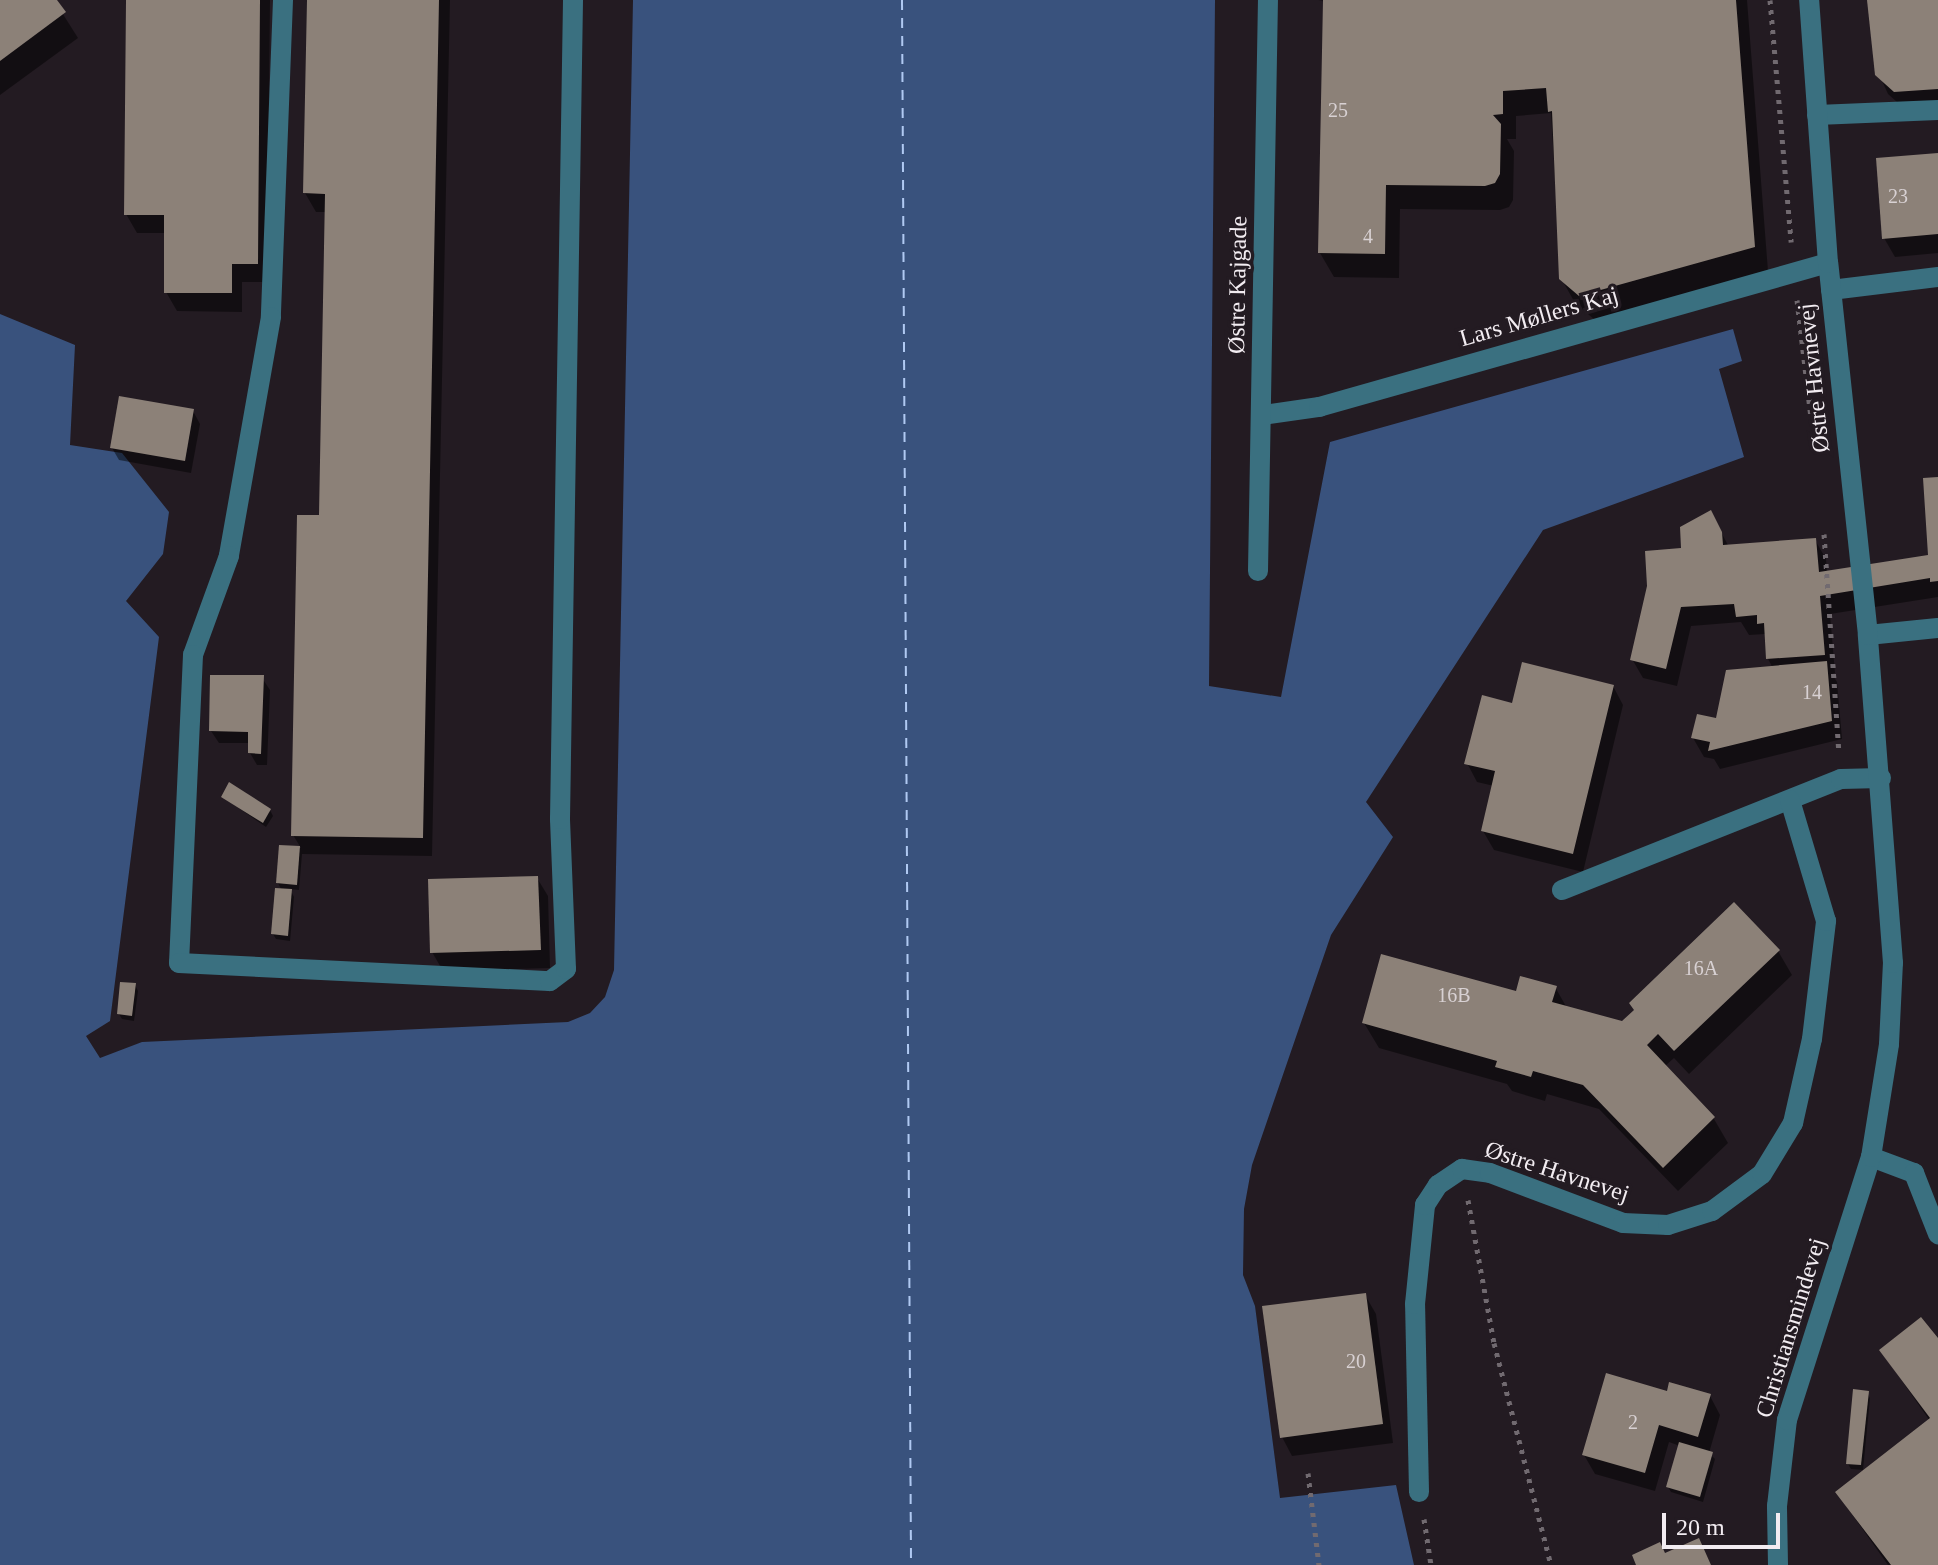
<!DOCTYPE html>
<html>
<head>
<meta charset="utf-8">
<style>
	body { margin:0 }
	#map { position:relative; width:1938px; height:1565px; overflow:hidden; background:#231b22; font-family:"Times New Roman",serif }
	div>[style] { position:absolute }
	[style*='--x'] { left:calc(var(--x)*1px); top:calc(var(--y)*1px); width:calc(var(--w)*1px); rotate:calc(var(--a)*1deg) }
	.water>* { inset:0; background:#39527d }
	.shadow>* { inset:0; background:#0007 }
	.ferry>* { height:2px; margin-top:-1px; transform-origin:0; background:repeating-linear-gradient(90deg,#b0c9f2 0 10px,transparent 0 18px) }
	.building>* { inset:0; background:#8c8178 }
	.path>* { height:5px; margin-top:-2.5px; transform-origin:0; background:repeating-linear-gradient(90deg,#716a70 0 4px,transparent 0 10px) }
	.service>* { height:20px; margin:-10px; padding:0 10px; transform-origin:10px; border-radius:10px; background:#3a7080 }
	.minor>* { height:20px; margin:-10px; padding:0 10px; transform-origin:10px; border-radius:10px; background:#3a7080 }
	.tertiary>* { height:20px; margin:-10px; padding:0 10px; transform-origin:10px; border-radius:10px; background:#3a7080 }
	span { translate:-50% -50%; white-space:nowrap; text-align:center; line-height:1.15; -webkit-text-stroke:7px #231b22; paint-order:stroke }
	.number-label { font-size:20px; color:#d8d1d3 }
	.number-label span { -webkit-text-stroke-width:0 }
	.street-label { font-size:24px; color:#f2ecf1 }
	.scale { position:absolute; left:1662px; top:1513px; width:118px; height:36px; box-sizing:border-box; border:4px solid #f2ecf1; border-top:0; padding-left:10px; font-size:24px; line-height:28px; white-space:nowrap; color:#f2ecf1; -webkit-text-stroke:6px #231b22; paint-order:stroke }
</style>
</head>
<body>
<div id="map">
	<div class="water">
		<div style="clip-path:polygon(633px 0,1215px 0,1209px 686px,1281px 697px,1330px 442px,1733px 329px,1742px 361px,1719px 369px,1744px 457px,1543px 530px,1366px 802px,1393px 837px,1331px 935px,1252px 1165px,1244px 1209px,1243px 1275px,1255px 1306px,1280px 1498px,1396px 1485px,1414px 1565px,0 1565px,0 314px,75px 345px,70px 445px,122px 453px,169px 512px,163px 554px,126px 601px,159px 637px,110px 1021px,86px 1036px,100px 1058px,142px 1042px,568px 1022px,590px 1013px,605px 997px,614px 970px)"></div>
	</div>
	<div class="shadow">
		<div style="clip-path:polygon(0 0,54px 0,78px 38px,0 95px)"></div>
		<div style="clip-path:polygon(128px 0,270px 0,267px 282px,242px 282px,242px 312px,177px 311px,166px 292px,166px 233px,137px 233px,126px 214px)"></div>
		<div style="clip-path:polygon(309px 0,450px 0,432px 856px,302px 854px,299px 890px,290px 889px,294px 897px,290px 941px,276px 939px,273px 934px,282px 891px,278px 883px,281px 847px,301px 848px,293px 835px,321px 518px,326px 212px,316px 212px,305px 193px)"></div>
		<div style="clip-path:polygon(1318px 0,1747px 0,1768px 271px,1595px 320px,1575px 303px,1561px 278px,1551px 113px,1516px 116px,1516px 139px,1507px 139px,1514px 151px,1513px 200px,1509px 207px,1500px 210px,1400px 209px,1399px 278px,1334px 277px,1320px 253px,1325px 1px)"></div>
		<div style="clip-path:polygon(1869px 0,1938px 0,1938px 108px,1906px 110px,1888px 94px,1874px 63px)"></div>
		<div style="clip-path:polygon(1938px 155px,1938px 253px,1895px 257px,1884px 238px)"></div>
		<div style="clip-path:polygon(193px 411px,200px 424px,191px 473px,119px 460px,112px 448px)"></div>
		<div style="clip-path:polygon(1938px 479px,1938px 597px,1830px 614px,1835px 673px,1832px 674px,1837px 682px,1842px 739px,1720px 769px,1714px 759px,1704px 757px,1693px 738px,1773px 668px,1768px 659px,1765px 634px,1749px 635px,1741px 622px,1691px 626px,1677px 686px,1643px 678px,1632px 659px,1683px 550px,1721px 532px,1729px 547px,1815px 540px,1826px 559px,1827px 573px,1930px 556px)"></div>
		<div style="clip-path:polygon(262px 678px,270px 690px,267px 765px,257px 765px,250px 753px,250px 743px,219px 743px,211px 731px)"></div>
		<div style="clip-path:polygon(1613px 686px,1623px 705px,1583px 872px,1494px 850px,1483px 831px,1494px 786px,1477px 782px,1467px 763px,1513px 705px)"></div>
		<div style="clip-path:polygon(223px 797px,270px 810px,273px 816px,266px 827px)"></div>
		<div style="clip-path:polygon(537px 878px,548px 896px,550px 968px,443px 971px,432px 952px)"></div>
		<div style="clip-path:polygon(1778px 951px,1792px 975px,1689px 1074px,1674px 1058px,1664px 1067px,1714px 1119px,1728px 1143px,1678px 1191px,1599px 1109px,1547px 1094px,1545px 1101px,1512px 1091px,1507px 1084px,1379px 1048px,1364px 1023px,1555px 987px,1567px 1008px,1623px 1023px)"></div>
		<div style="clip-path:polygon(135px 985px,138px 991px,134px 1021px,122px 1019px,119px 1014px)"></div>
		<div style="clip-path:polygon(1365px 1295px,1376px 1314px,1393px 1443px,1292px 1456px,1282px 1437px)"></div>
		<div style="clip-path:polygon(1938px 1342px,1938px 1565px,1888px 1565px,1837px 1493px,1930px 1421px,1881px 1351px)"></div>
		<div style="clip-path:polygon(1867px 1393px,1870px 1398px,1863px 1470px,1851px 1469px,1848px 1464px)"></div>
		<div style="clip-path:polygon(1668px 1394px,1710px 1396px,1720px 1415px,1709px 1453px,1715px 1459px,1703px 1502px,1671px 1492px,1668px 1487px,1680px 1446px,1669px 1442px,1655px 1491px,1595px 1474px,1584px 1455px)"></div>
	</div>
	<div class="ferry">
		<div style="--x:902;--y:0;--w:1565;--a:89.67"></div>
	</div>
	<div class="building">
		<div style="clip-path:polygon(0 0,57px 0,66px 12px,0 61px)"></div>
		<div style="clip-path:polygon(126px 0,260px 0,258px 264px,232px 264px,232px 293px,164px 293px,164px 215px,124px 215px)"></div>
		<div style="clip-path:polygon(307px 0,439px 0,423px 838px,291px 836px,297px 515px,319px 515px,325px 194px,303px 193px)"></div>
		<div style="clip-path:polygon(1323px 0,1736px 0,1755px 247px,1579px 296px,1559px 279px,1552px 111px,1548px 112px,1546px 88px,1503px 91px,1503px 114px,1493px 115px,1501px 124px,1500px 174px,1495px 183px,1485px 186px,1386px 185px,1385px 254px,1318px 253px)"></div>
		<div style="clip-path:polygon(1867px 0,1938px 0,1938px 89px,1894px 92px,1875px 75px)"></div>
		<div style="clip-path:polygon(1938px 153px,1938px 234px,1882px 239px,1876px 158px)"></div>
		<div style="clip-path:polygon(119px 396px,194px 409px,185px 461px,110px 448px)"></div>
		<div style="clip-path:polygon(1938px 477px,1938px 581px,1930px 582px,1930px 578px,1820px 596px,1825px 655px,1766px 659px,1764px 623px,1757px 624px,1757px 615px,1736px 617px,1734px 604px,1681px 607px,1666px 669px,1630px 660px,1647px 586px,1645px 551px,1681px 548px,1680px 527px,1711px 510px,1722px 532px,1723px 545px,1816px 538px,1819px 572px,1928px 555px,1923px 478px)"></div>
		<div style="clip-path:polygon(1827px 661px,1832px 721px,1708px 751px,1710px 742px,1691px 738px,1697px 714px,1716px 718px,1726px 670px)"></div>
		<div style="clip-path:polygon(1522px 662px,1614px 685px,1573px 854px,1481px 831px,1495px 771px,1464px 764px,1482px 695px,1512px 703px)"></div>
		<div style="clip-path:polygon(210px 675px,264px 675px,261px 754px,248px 753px,248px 732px,209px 731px)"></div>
		<div style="clip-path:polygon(229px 782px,271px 809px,263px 823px,221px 797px)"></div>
		<div style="clip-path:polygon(279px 845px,300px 846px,297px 885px,276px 883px)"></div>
		<div style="clip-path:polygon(538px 876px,541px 950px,430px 953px,428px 879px)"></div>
		<div style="clip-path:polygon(275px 888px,292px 889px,288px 936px,271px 934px)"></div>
		<div style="clip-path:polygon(1734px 902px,1780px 950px,1674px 1051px,1658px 1034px,1647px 1045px,1715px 1117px,1663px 1168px,1583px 1085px,1533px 1071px,1531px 1077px,1495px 1067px,1497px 1061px,1362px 1023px,1381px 954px,1516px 991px,1520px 976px,1557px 986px,1552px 1002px,1622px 1021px,1634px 1010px,1629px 1003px)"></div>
		<div style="clip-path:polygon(120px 982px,136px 983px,132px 1016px,117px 1014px)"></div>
		<div style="clip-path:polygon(1366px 1293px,1383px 1424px,1280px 1438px,1262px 1306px)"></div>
		<div style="clip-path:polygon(1921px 1317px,1938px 1338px,1938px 1565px,1891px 1565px,1835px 1492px,1930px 1418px,1879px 1350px)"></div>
		<div style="clip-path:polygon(1606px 1373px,1667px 1391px,1669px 1382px,1711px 1394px,1698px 1437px,1659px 1425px,1645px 1473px,1582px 1455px)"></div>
		<div style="clip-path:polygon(1853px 1389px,1869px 1391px,1861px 1465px,1846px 1464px)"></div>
		<div style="clip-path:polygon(1679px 1442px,1713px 1452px,1700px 1497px,1666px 1487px)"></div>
		<div style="clip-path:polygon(1699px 1538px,1711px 1565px,1636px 1565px,1632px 1555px,1660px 1542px,1665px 1553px)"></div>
	</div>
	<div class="path">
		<div style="--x:1770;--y:0;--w:243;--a:85"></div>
		<div style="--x:1797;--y:300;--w:118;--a:83.2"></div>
		<div style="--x:1824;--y:534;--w:219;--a:86.1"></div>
		<div style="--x:1468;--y:1200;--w:145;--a:79.7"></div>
		<div style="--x:1494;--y:1343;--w:229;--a:75.6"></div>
		<div style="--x:1308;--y:1473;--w:93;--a:83.2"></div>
		<div style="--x:1424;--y:1519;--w:47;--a:81.3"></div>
	</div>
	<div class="service">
		<div style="--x:283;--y:0;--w:317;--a:92.2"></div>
		<div style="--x:271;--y:317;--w:243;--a:100"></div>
		<div style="--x:229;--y:556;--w:105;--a:110"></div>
		<div style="--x:193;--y:655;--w:308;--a:92.6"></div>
		<div style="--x:179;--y:963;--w:371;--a:2.8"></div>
		<div style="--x:550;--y:981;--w:20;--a:-37"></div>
		<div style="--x:566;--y:969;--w:150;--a:-92.3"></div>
		<div style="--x:560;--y:819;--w:819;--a:-89.09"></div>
		<div style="--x:1817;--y:115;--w:121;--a:-2.4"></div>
		<div style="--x:1831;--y:290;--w:108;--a:-6.9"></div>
		<div style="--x:1868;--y:635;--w:70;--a:-5.7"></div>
	</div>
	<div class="minor">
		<div style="--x:1263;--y:415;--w:57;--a:-8.1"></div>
		<div style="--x:1319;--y:407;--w:529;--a:-15.8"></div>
		<div style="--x:1258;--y:571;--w:571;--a:-89"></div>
		<div style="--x:1562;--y:890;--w:300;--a:-21.7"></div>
		<div style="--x:1841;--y:779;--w:40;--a:-1.4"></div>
		<div style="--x:1871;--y:1157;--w:46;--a:20.4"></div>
		<div style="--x:1914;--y:1173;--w:66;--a:68.5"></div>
		<div style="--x:1419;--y:1492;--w:188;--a:-91.2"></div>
		<div style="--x:1415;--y:1304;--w:100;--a:-84.2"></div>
		<div style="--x:1425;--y:1205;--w:24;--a:-57"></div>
		<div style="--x:1438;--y:1185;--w:29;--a:-34"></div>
		<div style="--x:1462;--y:1169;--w:28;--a:8"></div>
		<div style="--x:1490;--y:1173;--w:142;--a:20.6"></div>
		<div style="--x:1623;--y:1223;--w:45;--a:2.5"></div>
		<div style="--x:1668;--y:1225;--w:46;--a:-17.7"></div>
		<div style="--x:1712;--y:1211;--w:62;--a:-36.5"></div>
		<div style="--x:1762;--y:1174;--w:60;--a:-58.7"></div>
		<div style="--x:1793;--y:1123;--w:86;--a:-77.3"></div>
		<div style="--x:1812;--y:1039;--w:119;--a:-83.2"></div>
		<div style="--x:1826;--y:921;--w:126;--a:-106.6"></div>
	</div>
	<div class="tertiary">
		<div style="--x:1778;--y:1565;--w:59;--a:-91"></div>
		<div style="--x:1777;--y:1506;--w:87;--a:-83.4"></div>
		<div style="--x:1787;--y:1420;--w:276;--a:-72.3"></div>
		<div style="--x:1871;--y:1157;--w:114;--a:-80.9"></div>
		<div style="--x:1889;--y:1044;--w:81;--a:-87.2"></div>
		<div style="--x:1893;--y:963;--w:329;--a:-94.4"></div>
		<div style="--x:1868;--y:635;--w:374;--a:-96.1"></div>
		<div style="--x:1828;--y:263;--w:264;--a:-94.1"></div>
	</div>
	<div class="number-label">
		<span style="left:1338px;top:110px">25</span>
		<span style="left:1898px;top:196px">23</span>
		<span style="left:1368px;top:236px">4</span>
		<span style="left:1812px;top:692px">14</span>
		<span style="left:1701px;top:968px">16A</span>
		<span style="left:1454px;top:995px">16B</span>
		<span style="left:1356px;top:1361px">20</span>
		<span style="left:1633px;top:1422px">2</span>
	</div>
	<div class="street-label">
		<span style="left:1238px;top:285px;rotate:-89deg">Østre Kajgade</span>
		<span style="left:1539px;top:317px;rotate:-16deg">Lars Møllers Kaj</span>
		<span style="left:1814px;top:378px;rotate:-96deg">Østre Havnevej</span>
		<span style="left:1557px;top:1172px;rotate:18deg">Østre Havnevej</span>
		<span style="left:1791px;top:1328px;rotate:-73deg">Christiansmindevej</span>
	</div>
	<div class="scale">20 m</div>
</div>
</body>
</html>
